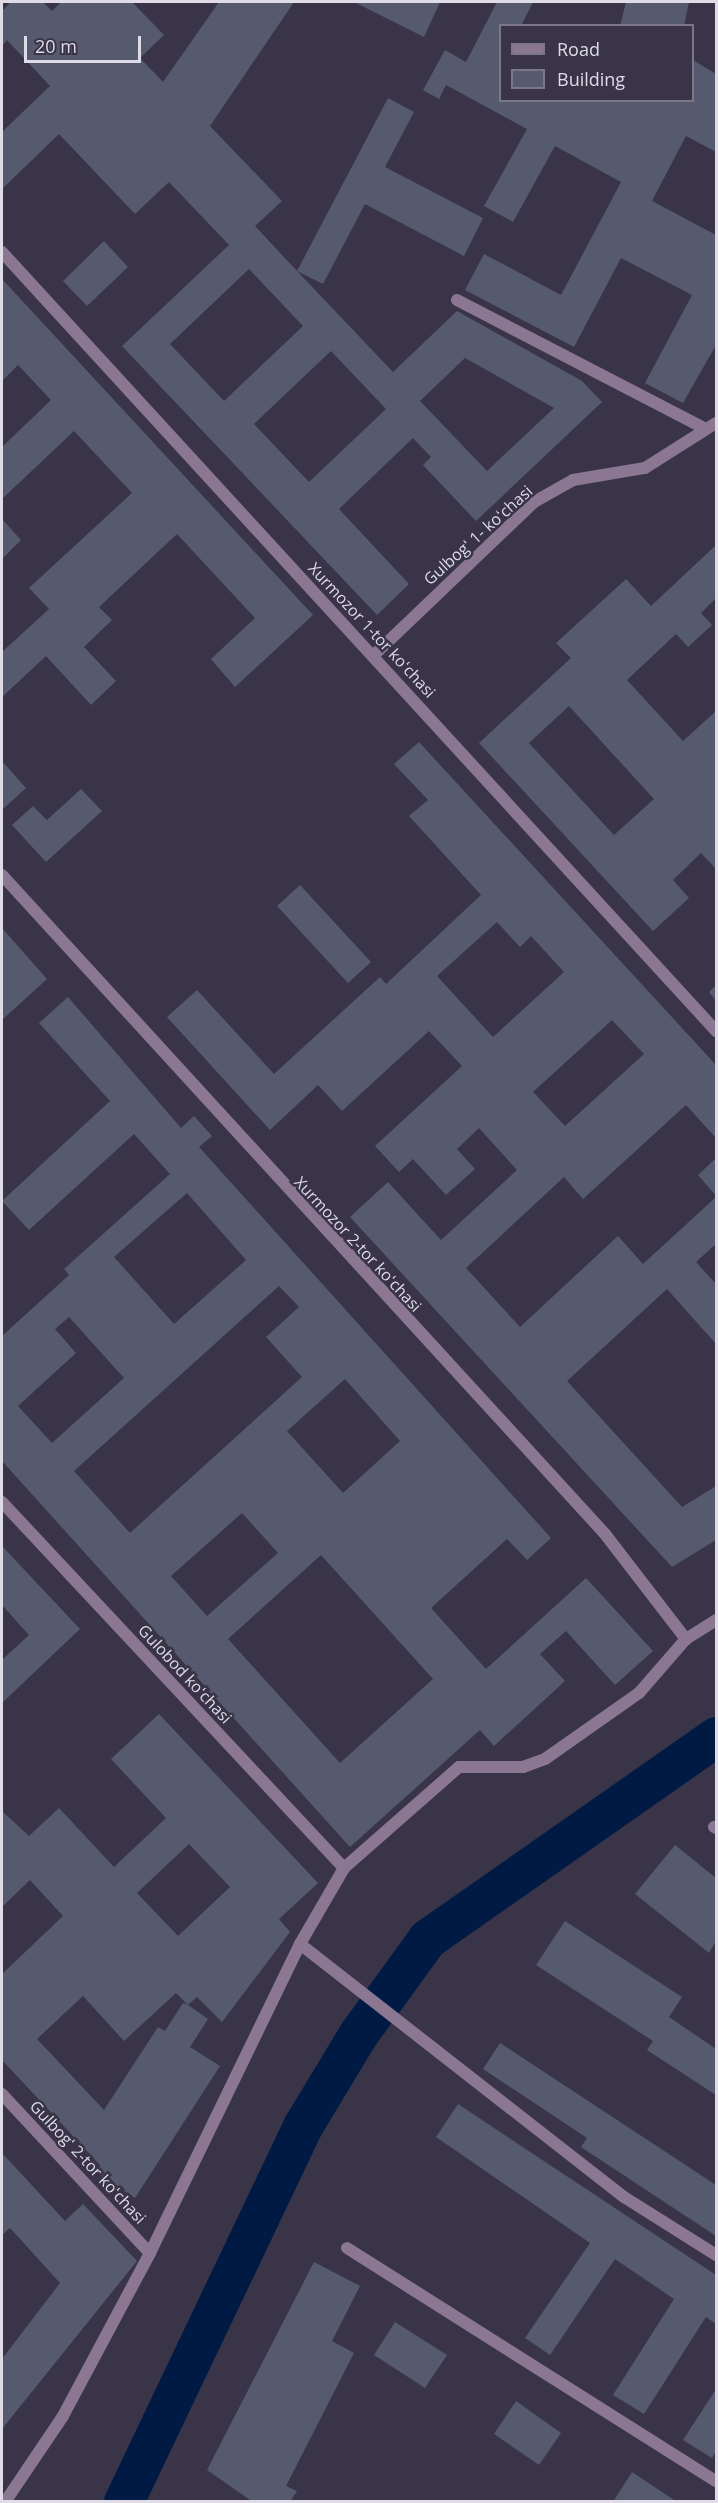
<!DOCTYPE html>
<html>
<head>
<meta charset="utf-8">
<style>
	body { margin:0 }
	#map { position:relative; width:718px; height:2503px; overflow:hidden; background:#393447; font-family:"Open Sans",sans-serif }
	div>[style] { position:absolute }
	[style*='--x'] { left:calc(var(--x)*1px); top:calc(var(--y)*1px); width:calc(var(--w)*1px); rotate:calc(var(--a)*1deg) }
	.canal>* { height:40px; margin:-20px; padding:0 20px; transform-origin:20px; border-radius:20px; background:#001a44 }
	.building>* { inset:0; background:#565a6e }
	.street>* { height:12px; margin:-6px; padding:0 6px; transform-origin:6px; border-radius:6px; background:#8c7793 }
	span { translate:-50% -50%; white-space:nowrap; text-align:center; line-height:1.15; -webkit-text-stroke:5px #393447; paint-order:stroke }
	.street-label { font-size:16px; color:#dfdce8 }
	.frame { position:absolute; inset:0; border:3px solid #dfdce8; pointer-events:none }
	.legend { position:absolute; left:499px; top:24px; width:195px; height:78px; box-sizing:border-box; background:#393447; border:2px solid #7b7787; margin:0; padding:8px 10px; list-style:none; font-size:18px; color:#dfdce8 }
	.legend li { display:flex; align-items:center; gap:12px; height:30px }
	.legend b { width:30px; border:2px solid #7b7787 }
	.scale { position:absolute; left:24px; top:36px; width:117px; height:27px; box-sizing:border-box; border:3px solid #dfdce8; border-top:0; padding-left:8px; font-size:18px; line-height:21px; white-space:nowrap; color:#dfdce8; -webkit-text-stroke:4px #393447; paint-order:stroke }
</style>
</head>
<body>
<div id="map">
	<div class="canal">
		<div style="--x:124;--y:2502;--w:418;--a:-64.5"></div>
		<div style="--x:304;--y:2125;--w:106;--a:-58.9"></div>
		<div style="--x:359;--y:2034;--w:117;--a:-54"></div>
		<div style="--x:428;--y:1939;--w:352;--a:-35"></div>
	</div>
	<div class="building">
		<div style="clip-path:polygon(evenodd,11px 2px,43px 2px,52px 11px,61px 2px,132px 2px,164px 35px,140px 58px,163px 82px,219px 2px,294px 2px,210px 126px,282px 201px,255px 226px,297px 271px,388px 98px,414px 112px,385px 167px,483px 218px,464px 256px,365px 204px,323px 284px,297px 271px,393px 372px,457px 311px,582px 381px,602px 402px,476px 521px,423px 465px,431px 457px,413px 438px,365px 484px,339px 509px,409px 584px,377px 615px,122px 346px,229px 245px,169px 182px,135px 214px,59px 134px,2px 189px,2px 132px,50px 86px,7px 40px,2px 46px,2px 11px,11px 2px,249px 269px,303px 326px,224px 401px,170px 344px,249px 269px,11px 2px,331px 351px,386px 409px,309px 482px,254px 424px,331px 351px,11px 2px,465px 358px,554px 408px,487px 471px,420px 401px,465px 358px)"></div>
		<div style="clip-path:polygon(354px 2px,440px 2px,424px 37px)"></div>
		<div style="clip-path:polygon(497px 2px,533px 2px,521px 26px,500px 26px,500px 100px,693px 100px,693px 60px,716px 74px,716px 152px,686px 136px,652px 201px,716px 235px,716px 345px,683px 403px,645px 383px,692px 295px,621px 258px,574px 347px,465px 290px,484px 254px,561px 295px,621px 182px,555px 146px,513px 222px,484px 206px,527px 129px,446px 85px,439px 99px,423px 90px,445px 50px,466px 62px)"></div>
		<div style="clip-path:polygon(626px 2px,689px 2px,684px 26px,620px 26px)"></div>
		<div style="clip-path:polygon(104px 241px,128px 267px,87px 306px,63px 281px)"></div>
		<div style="clip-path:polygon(2px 279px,313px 615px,235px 687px,211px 659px,255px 618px,177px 534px,99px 607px,112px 620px,84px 647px,116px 681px,91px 705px,46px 656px,2px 697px,2px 652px,49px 609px,29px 588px,132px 493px,74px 431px,2px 499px,2px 447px,51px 400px,18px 365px,2px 381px)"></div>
		<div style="clip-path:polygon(2px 519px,21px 540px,2px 559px)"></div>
		<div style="clip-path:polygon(evenodd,716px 545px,716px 598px,701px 613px,712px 625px,688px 647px,676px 634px,627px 680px,683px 741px,716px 711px,716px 869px,701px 853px,673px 880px,689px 898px,653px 931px,479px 743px,571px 658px,556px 643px,626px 579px,651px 606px,716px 545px,569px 706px,654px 799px,614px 835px,529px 743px,569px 706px)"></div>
		<div style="clip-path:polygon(evenodd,419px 742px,716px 1065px,716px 1138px,686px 1105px,583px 1199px,564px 1177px,466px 1268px,520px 1327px,618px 1236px,643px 1264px,716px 1197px,716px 1244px,696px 1262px,716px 1284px,716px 1344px,667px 1289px,567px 1381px,682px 1507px,716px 1486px,716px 1540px,672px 1567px,350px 1217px,388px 1182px,441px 1240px,517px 1170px,479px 1128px,457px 1149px,475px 1169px,446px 1195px,413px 1159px,399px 1172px,375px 1146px,462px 1066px,429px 1031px,342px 1111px,318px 1085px,270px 1130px,167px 1017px,197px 990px,274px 1074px,380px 977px,386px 984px,481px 895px,409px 816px,428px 800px,394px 764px,419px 742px,497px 922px,520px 947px,531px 936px,564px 972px,493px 1037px,437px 976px,497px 922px,419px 742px,612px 1020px,644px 1054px,565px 1126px,533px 1092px,612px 1020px)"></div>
		<div style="clip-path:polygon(2px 761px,26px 788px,2px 810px)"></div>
		<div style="clip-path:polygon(81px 789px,102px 811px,46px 862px,12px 825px,33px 806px,47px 820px)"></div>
		<div style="clip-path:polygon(300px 885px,371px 962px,348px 983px,277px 906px)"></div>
		<div style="clip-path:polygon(2px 928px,47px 979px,2px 1020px)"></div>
		<div style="clip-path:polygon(716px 985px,716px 1001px,709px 992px)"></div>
		<div style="clip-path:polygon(evenodd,68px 997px,181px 1128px,194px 1116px,212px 1136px,199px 1147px,551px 1538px,527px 1560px,507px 1539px,431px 1608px,486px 1669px,586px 1578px,653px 1651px,615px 1685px,566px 1631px,540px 1654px,565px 1681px,494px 1746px,480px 1730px,350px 1847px,2px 1461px,2px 1336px,69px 1275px,64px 1269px,170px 1174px,134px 1134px,29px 1230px,2px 1201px,110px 1101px,39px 1023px,68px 997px,187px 1193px,246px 1260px,174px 1324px,114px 1257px,187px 1193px,68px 997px,279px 1286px,299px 1307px,266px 1337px,302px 1377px,130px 1533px,74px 1471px,279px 1286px,68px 997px,69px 1317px,124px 1378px,52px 1443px,18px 1406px,76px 1353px,55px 1329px,69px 1317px,68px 997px,345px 1379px,400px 1441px,343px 1493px,287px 1431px,345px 1379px,68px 997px,242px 1513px,278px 1553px,207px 1616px,171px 1576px,242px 1513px,68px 997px,321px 1555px,433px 1679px,340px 1763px,228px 1639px,321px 1555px)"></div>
		<div style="clip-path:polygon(716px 1158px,716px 1196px,698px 1175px)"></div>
		<div style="clip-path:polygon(2px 1546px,80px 1629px,2px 1703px,2px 1660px,29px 1635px,2px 1605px)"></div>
		<div style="clip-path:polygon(evenodd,159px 1714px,318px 1883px,279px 1919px,290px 1932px,222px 2022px,197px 1997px,188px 2005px,208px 2019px,190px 2047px,220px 2066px,135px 2198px,95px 2172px,100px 2165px,2px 2060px,2px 1974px,63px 1916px,30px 1880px,2px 1907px,2px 1811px,29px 1836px,59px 1808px,114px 1867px,166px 1818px,111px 1759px,159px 1714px,189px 1844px,230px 1887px,178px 1936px,137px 1893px,189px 1844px,159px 1714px,176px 1993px,188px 2005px,183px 2003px,165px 2031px,158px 2027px,104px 2110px,37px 2039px,83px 1996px,124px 2041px,176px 1993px)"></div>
		<div style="clip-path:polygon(675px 1845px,716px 1878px,716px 1941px,709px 1953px,635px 1894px)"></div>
		<div style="clip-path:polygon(565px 1921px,682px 1997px,669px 2017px,716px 2049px,716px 2095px,647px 2050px,653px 2041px,536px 1965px)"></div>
		<div style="clip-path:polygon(500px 2043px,716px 2185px,716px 2236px,581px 2147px,587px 2138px,483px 2069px)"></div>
		<div style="clip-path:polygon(458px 2104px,716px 2275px,716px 2324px,706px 2317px,644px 2414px,613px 2395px,674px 2299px,615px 2259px,550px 2355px,525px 2338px,590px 2243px,436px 2137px)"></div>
		<div style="clip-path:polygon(2px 2153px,65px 2221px,83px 2204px,137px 2261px,2px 2429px,2px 2359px,60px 2283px,10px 2228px,2px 2235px)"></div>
		<div style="clip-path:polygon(314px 2262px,360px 2286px,332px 2341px,354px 2353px,286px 2486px,297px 2491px,290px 2502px,253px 2502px,207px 2470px)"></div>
		<div style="clip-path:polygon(395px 2322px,447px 2355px,425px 2388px,374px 2355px)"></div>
		<div style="clip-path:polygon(716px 2389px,716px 2451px,712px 2458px,683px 2440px)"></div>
		<div style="clip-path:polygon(516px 2401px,561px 2433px,539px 2465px,494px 2434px)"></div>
		<div style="clip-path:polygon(632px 2472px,677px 2502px,613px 2502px)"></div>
	</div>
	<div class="street">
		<div style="--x:2;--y:252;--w:1057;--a:47.49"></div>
		<div style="--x:457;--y:300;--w:280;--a:27.4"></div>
		<div style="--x:374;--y:655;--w:221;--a:-43.7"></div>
		<div style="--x:534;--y:502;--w:45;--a:-29.4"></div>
		<div style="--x:573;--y:480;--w:73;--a:-9.5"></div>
		<div style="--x:645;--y:468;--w:84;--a:-32.4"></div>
		<div style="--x:2;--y:875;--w:893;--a:47.54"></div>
		<div style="--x:605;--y:1534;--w:133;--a:52.4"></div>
		<div style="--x:2;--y:1502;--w:501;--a:46.94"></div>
		<div style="--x:714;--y:1827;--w:2;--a:27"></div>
		<div style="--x:300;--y:1944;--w:411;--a:38"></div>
		<div style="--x:624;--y:2197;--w:109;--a:32.2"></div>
		<div style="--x:2;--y:2094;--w:217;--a:47.1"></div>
		<div style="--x:347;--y:2248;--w:436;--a:32.3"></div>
		<div style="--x:5;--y:2502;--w:104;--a:-56"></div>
		<div style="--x:63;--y:2416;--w:185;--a:-61.9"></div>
		<div style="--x:150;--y:2253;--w:343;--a:-64.1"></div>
		<div style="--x:300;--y:1944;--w:88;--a:-59.9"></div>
		<div style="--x:344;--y:1868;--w:153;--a:-41.3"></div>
		<div style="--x:459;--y:1767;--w:64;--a:0"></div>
		<div style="--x:523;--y:1767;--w:23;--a:-20"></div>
		<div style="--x:545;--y:1759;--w:115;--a:-35.1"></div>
		<div style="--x:639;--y:1693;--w:72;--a:-49"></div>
		<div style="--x:686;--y:1639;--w:36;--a:-32"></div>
	</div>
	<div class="street-label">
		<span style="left:478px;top:535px;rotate:-42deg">Gulbogʻ 1- koʻchasi</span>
		<span style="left:372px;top:630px;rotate:47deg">Xurmozor 1-tor koʻchasi</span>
		<span style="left:358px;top:1244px;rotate:47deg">Xurmozor 2-tor koʻchasi</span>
		<span style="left:185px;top:1674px;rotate:47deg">Gulobod koʻchasi</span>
		<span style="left:88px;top:2162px;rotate:47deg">Gulbogʻ 2-tor koʻchasi</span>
	</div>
	<div class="frame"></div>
	<ul class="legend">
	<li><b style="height:8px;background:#8c7793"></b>Road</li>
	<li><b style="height:16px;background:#565a6e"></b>Building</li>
	</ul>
	<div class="scale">20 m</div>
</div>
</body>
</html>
